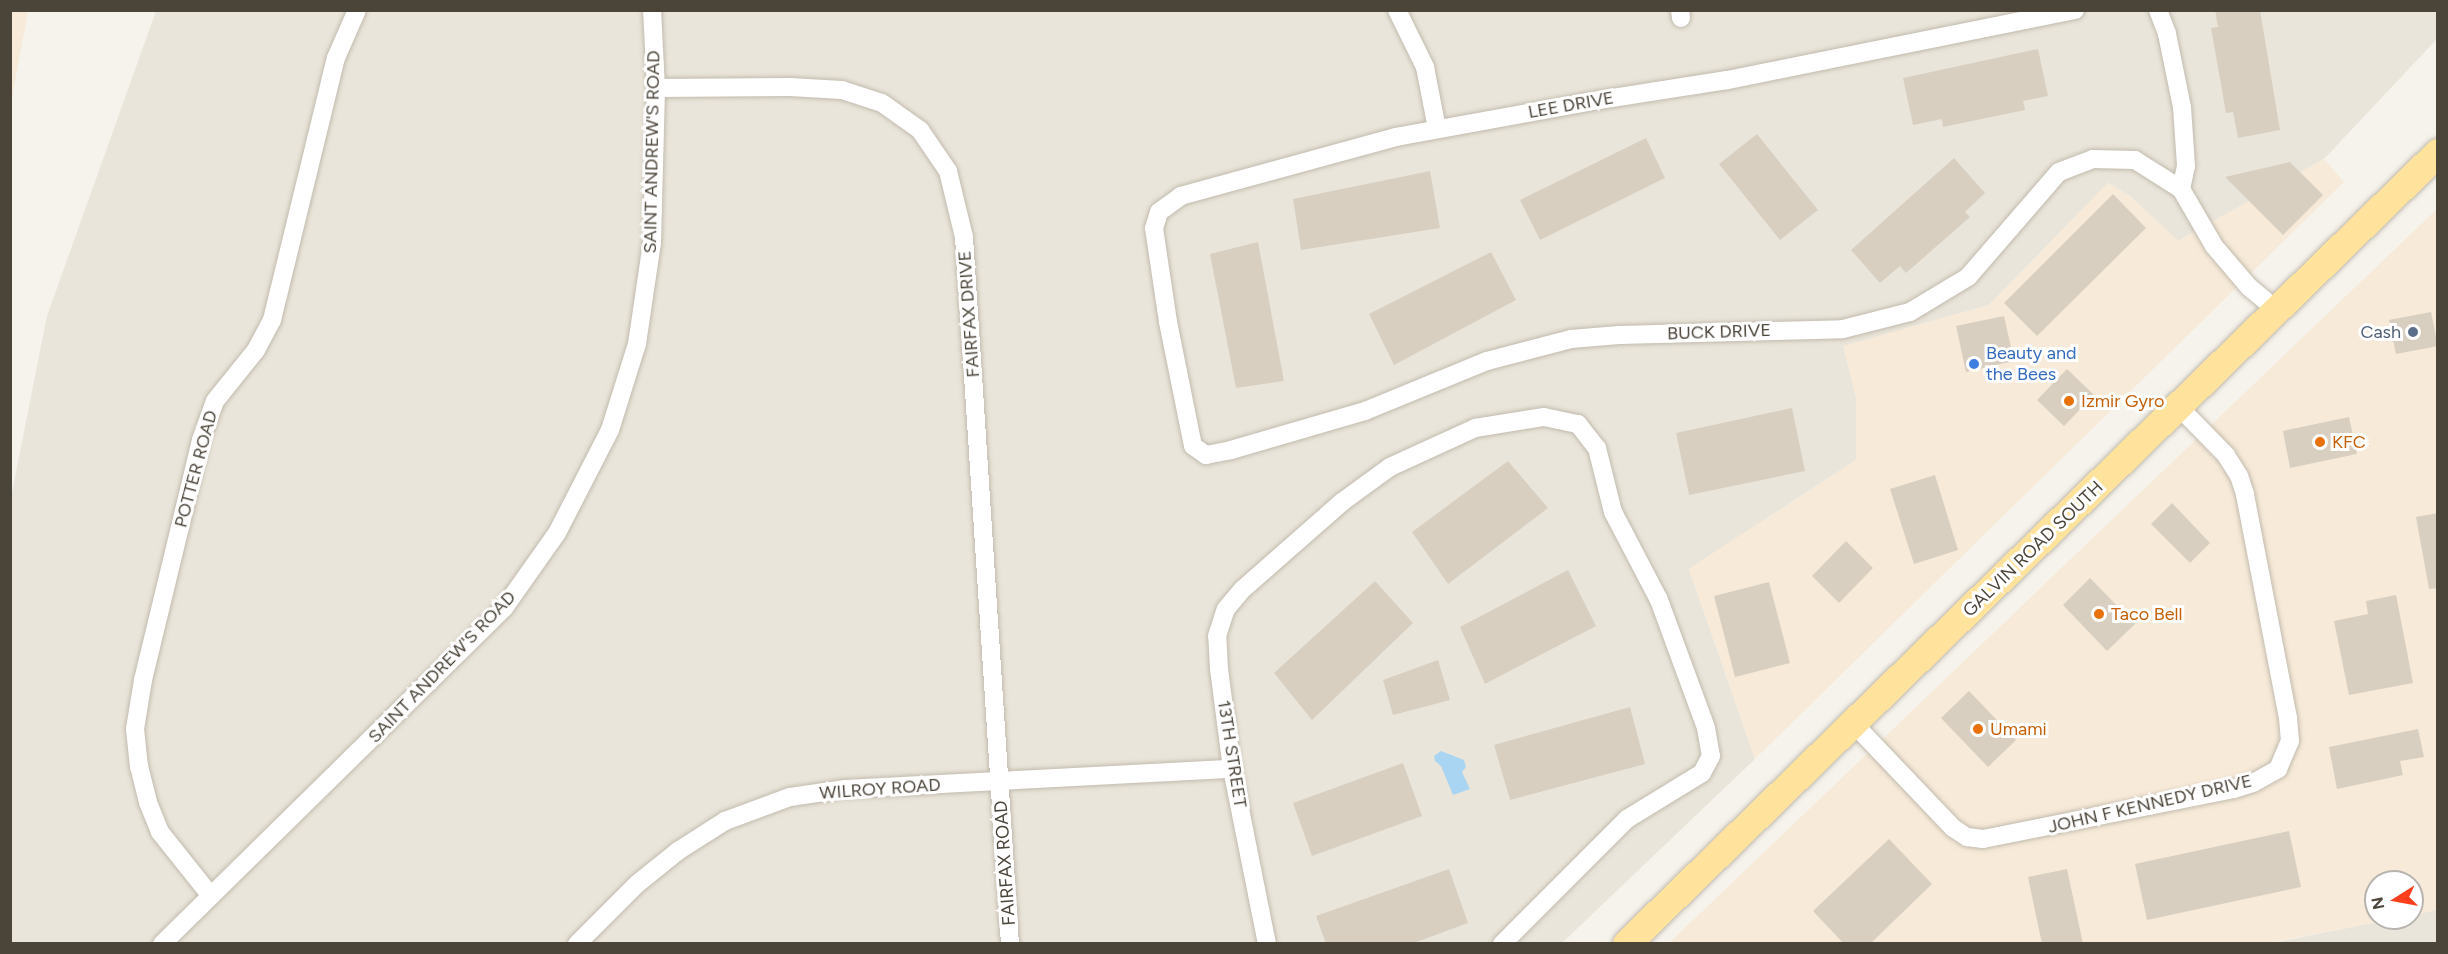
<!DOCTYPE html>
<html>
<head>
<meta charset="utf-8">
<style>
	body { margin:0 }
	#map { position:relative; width:2448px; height:954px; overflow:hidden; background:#f6f3ec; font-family:Figtree,sans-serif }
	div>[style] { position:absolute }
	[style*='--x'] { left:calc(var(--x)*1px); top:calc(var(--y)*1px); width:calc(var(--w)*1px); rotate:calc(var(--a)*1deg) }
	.residential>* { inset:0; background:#eae5da }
	.commercial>* { inset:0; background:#f7ead8 }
	.water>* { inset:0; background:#a9d4f2 }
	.building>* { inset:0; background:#d8cfc1 }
	.roads { filter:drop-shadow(0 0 2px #c2bbae) drop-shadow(0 0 2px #c2bbae) }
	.street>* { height:18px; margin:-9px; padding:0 9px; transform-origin:9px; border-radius:9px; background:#fff }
	.primary>* { height:28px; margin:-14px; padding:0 14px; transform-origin:14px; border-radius:14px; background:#ffe39c }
	.dots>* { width:16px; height:16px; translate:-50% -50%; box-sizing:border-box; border:3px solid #fff; border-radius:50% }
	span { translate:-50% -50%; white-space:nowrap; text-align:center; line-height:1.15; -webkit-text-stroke:6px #fff; paint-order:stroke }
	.street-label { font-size:18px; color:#4b4439 }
	.service-label { font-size:18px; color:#4e5e75 }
	.right { translate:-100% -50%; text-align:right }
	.shop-label { font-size:18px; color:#366cbe }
	.left { translate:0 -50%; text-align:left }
	.food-label { font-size:18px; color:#c56008 }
	.frame { position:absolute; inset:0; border:12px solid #4b4439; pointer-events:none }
	.north { position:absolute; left:2364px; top:870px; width:60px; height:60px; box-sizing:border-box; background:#fff; border:2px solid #b7b4b0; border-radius:50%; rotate:259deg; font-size:16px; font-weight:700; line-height:24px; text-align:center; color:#4b4439 }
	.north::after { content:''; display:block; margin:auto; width:21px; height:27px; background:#fc3f1d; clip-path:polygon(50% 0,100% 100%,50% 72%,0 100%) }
</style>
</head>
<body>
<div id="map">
	<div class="residential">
		<div style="clip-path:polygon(156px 11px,2437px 11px,2437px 39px,2324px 159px,2178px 241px,2130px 196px,2108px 183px,1989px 305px,1844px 346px,1856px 398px,1856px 460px,1689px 569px,1755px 759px,1562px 943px,11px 944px,11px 497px,47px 316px)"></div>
		<div style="clip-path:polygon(2437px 910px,2437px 943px,2268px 944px,2397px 918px,2412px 918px,2412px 915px)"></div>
	</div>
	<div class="commercial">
		<div style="clip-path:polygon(11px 10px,28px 11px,11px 103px,10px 11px)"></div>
		<div style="clip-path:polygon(2324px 159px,2344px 182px,1755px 759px,1689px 569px,1856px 460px,1856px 398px,1843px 346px,1989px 305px,2108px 183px,2130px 196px,2178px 241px)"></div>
		<div style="clip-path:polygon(2437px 209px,2437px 910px,2412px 915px,2412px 882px,2376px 882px,2376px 918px,2397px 918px,2268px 943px,1668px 944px)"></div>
	</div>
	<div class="water">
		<div style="clip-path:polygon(1441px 751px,1464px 760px,1466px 767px,1462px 772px,1470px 789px,1453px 795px,1441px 766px,1435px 761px,1434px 756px)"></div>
	</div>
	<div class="building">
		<div style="clip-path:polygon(2215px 10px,2260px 10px,2280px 130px,2238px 138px,2233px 112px,2226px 113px,2211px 28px,2218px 27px)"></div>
		<div style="clip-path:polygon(2038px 49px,2048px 96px,2023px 101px,2025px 110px,1943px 127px,1942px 119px,1913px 125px,1903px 78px)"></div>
		<div style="clip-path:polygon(1757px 134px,1818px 210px,1780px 240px,1719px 164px)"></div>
		<div style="clip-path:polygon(1646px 138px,1665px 178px,1540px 240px,1520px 200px)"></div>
		<div style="clip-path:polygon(1954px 158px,1985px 193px,1965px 212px,1970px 217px,1906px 273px,1900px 266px,1880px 283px,1851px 250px)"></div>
		<div style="clip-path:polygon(2290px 162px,2323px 195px,2283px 235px,2225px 177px)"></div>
		<div style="clip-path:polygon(1430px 171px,1440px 228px,1301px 250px,1293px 199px)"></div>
		<div style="clip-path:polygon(2113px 194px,2146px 228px,2037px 336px,2004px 303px)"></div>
		<div style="clip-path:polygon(1258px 242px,1284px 381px,1236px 388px,1210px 254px)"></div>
		<div style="clip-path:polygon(1491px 252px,1516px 300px,1394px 365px,1369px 314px)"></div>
		<div style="clip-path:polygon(2431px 312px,2438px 346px,2396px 354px,2389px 320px)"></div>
		<div style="clip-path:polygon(2004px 316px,2014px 361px,1966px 372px,1956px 326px)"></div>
		<div style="clip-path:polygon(2067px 369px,2094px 395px,2064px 426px,2037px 400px)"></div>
		<div style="clip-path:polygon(1792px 408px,1805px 471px,1689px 495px,1676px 433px)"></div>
		<div style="clip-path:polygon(2349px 417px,2357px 454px,2290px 468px,2283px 431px)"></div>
		<div style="clip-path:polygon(1508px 461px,1548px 508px,1448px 584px,1412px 532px)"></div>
		<div style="clip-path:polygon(1935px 475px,1958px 550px,1914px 564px,1890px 489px)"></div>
		<div style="clip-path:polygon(2172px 503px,2210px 543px,2190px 563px,2151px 524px)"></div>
		<div style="clip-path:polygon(2438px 513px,2438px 588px,2429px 589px,2416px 517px)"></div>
		<div style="clip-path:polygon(1846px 541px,1873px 568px,1839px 603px,1812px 576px)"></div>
		<div style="clip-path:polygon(1568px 570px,1596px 626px,1485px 684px,1460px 627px)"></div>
		<div style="clip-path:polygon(2090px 578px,2135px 624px,2107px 651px,2063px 605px)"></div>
		<div style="clip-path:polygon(1375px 581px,1413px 623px,1312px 720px,1274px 673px)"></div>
		<div style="clip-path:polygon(1769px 582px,1790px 663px,1735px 677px,1714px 596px)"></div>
		<div style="clip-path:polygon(2396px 595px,2413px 683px,2349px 695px,2334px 621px,2368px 614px,2366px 601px)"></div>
		<div style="clip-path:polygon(1438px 660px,1450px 700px,1393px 715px,1383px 680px)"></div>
		<div style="clip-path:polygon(1969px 691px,2016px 740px,1988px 767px,1941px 718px)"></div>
		<div style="clip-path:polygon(1630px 707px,1645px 764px,1510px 800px,1494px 745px)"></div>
		<div style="clip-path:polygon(2418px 729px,2424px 757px,2400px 761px,2403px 775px,2337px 789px,2329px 747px)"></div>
		<div style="clip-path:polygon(1403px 763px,1422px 816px,1312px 856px,1293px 803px)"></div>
		<div style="clip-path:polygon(2289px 831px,2301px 887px,2147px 920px,2135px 864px)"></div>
		<div style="clip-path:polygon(1889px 839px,1932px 884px,1870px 944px,1844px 944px,1813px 911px)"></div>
		<div style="clip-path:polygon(1449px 869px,1468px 923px,1411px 944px,1326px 944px,1316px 916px)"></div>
		<div style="clip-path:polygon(2067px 869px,2083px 944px,2042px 944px,2028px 877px)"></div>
	</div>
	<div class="roads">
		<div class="street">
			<div style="--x:1397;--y:10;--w:64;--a:63.8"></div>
			<div style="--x:1425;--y:67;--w:63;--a:79"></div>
			<div style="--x:1680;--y:10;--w:8;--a:83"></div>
			<div style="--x:2075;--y:10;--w:355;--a:168.6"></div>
			<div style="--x:1727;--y:80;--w:130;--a:171.1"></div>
			<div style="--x:1599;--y:100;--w:206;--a:169.7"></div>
			<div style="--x:1396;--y:137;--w:223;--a:164.7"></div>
			<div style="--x:1181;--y:196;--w:27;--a:144"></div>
			<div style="--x:1159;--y:212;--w:17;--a:107"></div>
			<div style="--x:1154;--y:228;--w:95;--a:81.5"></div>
			<div style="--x:1168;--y:322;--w:126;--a:78.6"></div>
			<div style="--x:1193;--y:446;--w:16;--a:35"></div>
			<div style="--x:1206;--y:455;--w:25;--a:-11"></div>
			<div style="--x:1231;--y:450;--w:140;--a:-16.2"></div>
			<div style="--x:1365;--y:411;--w:132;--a:-22.3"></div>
			<div style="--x:1487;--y:361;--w:87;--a:-14.7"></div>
			<div style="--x:1571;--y:339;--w:48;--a:-4.8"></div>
			<div style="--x:1619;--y:335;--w:224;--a:-1.5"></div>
			<div style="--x:1843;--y:329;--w:69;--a:-14.2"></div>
			<div style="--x:1910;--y:312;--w:68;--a:-31.1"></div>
			<div style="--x:1968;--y:277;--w:139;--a:-49.1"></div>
			<div style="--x:2059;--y:172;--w:36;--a:-21"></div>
			<div style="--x:2093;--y:159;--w:42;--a:1.4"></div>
			<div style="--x:2135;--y:160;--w:54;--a:32.2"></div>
			<div style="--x:2158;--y:10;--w:26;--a:69"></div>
			<div style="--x:2167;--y:34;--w:75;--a:78.4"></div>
			<div style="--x:2182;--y:107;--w:59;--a:86.1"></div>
			<div style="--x:2186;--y:166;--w:24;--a:102"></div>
			<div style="--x:2181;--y:189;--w:66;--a:59.9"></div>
			<div style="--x:2214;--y:246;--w:54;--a:49.5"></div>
			<div style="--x:2249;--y:287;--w:38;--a:40"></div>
			<div style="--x:656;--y:88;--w:134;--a:-0.4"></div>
			<div style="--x:790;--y:87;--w:52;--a:3.3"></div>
			<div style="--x:842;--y:90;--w:42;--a:18"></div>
			<div style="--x:882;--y:103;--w:47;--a:35.4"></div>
			<div style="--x:920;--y:130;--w:50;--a:55.7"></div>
			<div style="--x:948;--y:171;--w:68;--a:76.4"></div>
			<div style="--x:964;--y:237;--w:708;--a:86.28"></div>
			<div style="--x:1854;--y:724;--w:144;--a:46.4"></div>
			<div style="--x:1953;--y:828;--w:17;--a:33"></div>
			<div style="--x:1967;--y:837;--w:16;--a:7"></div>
			<div style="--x:1983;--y:839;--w:256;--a:-11.3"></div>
			<div style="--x:2234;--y:789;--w:20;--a:-18"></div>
			<div style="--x:2253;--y:783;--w:29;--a:-29"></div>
			<div style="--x:2278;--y:769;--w:30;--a:-67"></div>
			<div style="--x:2290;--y:741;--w:23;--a:-95"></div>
			<div style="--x:2288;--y:718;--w:228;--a:-100.9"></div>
			<div style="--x:2245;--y:494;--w:19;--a:-108"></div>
			<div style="--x:2239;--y:476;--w:25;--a:-122"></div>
			<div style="--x:2226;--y:455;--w:67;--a:-134.4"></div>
			<div style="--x:211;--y:896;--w:82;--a:-128.6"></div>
			<div style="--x:160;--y:832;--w:32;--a:-112"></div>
			<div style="--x:148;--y:802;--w:36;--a:-104"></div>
			<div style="--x:139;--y:767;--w:38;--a:-96"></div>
			<div style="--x:135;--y:729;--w:50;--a:-80.7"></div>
			<div style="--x:143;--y:680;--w:247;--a:-76.4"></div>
			<div style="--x:201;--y:440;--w:41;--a:-70.3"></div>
			<div style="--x:215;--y:401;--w:65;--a:-51.2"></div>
			<div style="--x:256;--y:350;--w:34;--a:-62"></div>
			<div style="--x:272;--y:320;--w:270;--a:-76.3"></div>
			<div style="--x:336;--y:58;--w:52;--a:-66.4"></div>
			<div style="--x:162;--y:944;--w:479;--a:-44.5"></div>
			<div style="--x:504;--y:608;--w:92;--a:-54.8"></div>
			<div style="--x:557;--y:533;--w:116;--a:-62.8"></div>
			<div style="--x:610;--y:430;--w:90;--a:-72.6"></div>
			<div style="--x:637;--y:344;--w:102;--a:-81.6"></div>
			<div style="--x:652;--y:243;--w:155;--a:-88.5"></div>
			<div style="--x:656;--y:88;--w:78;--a:-92.9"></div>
			<div style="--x:577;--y:944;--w:85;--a:-45"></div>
			<div style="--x:637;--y:884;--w:53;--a:-38.8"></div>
			<div style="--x:678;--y:851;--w:56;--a:-32.6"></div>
			<div style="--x:725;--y:821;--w:69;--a:-20.3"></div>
			<div style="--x:790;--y:797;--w:56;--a:-8.3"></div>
			<div style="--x:845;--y:789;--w:388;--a:-3"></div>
			<div style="--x:1267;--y:944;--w:178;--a:-101.3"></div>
			<div style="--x:1232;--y:769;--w:101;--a:-97.4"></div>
			<div style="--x:1219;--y:669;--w:33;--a:-93"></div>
			<div style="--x:1217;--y:636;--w:28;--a:-72"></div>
			<div style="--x:1226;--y:609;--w:26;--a:-50"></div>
			<div style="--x:1243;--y:589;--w:132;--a:-41.3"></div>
			<div style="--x:1342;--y:502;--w:59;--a:-36.1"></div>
			<div style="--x:1390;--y:467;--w:94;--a:-24.6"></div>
			<div style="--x:1475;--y:428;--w:70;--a:-9.1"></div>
			<div style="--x:1544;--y:417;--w:35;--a:12"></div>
			<div style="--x:1578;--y:424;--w:31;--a:52"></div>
			<div style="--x:1597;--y:448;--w:66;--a:76"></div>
			<div style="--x:1613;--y:512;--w:99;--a:62.4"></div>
			<div style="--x:1659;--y:600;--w:136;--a:69.8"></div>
			<div style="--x:1706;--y:728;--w:28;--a:80"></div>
			<div style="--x:1711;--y:756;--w:19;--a:118"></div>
			<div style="--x:1702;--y:773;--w:88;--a:148.5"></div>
			<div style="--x:1627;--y:819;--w:177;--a:135"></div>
		</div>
		<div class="primary">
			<div style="--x:1627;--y:944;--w:1133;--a:-44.28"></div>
		</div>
	</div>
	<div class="dots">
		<div style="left:2413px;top:332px;background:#5c6f8a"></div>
		<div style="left:1974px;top:364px;background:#3f7fe0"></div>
		<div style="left:2069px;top:401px;background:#e8710a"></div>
		<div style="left:2320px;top:442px;background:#e8710a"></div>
		<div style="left:2099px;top:614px;background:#e8710a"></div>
		<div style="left:1978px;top:729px;background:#e8710a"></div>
	</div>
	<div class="street-label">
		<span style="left:1571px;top:105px;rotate:-10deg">LEE DRIVE</span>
		<span style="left:652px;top:152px;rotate:-89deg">SAINT ANDREW'S ROAD</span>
		<span style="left:969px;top:314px;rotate:-94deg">FAIRFAX DRIVE</span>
		<span style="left:1719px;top:332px;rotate:-2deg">BUCK DRIVE</span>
		<span style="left:196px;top:469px;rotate:-75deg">POTTER ROAD</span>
		<span style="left:2033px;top:549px;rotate:-44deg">GALVIN ROAD SOUTH</span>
		<span style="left:442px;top:667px;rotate:-46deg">SAINT ANDREW'S ROAD</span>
		<span style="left:1232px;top:754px;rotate:81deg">13TH STREET</span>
		<span style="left:880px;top:789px;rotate:-4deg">WILROY ROAD</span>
		<span style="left:2150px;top:804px;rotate:-13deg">JOHN F KENNEDY DRIVE</span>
		<span style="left:1005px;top:863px;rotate:-94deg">FAIRFAX ROAD</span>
	</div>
	<div class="service-label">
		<span class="right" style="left:2401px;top:332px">Cash</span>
	</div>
	<div class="shop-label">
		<span class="left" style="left:1986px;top:364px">Beauty and<br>the Bees</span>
	</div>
	<div class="food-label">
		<span class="left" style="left:2081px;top:401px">Izmir Gyro</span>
		<span class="left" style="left:2332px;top:442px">KFC</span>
		<span class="left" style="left:2111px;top:614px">Taco Bell</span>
		<span class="left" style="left:1990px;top:729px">Umami</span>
	</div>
	<div class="frame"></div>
	<div class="north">N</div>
</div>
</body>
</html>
